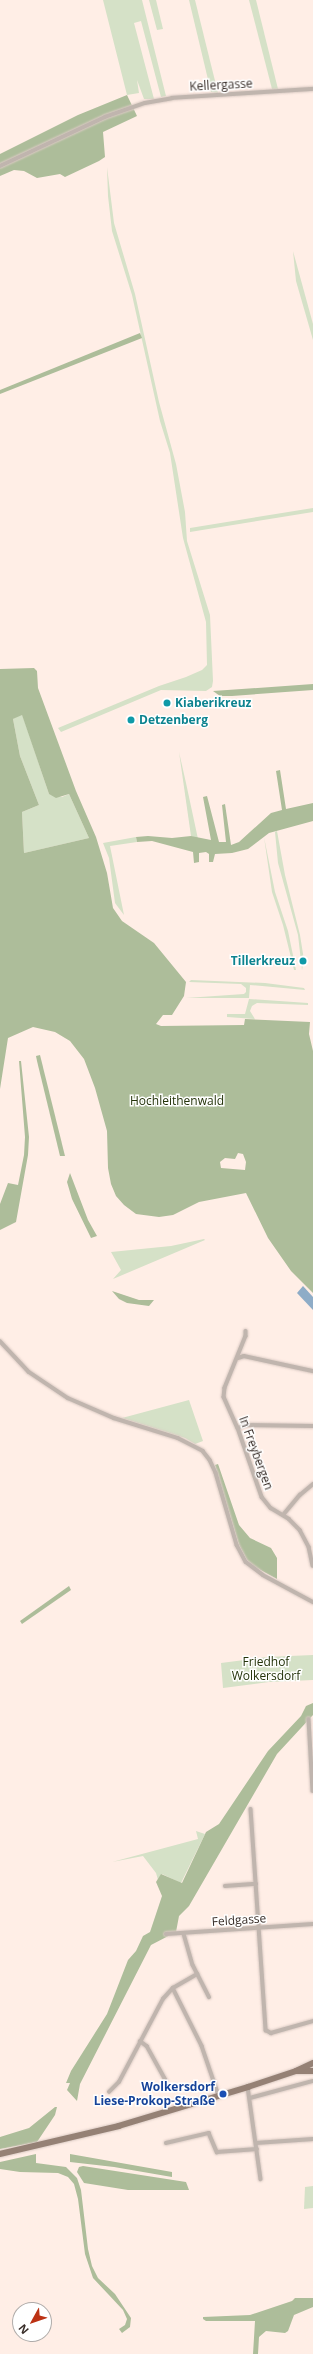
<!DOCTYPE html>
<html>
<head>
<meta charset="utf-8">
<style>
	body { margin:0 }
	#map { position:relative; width:313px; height:2354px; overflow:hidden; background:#ffeee6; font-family:"Open Sans",sans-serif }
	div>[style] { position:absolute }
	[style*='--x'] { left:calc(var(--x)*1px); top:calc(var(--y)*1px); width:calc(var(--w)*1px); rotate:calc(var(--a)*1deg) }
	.green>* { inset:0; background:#d5e1c7 }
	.forest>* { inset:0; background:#adbd9a }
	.water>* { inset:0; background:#8eacc7 }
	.roads { filter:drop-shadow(0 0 1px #dbcbc4) drop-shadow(0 0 1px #dbcbc4) }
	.street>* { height:3.5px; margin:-1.75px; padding:0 1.75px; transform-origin:1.75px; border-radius:1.75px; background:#c0b5ae }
	.primary>* { height:5.5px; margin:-2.75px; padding:0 2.75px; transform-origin:2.75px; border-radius:2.75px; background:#958175 }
	.dots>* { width:11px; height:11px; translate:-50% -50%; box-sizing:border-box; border:2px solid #fff; border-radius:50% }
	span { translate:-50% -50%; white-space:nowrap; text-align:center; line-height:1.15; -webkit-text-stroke:3px #fff; paint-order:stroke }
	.street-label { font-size:12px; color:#382d28 }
	.culture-label { font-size:12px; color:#0d838f; font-weight:700 }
	.left { translate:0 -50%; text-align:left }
	.right { translate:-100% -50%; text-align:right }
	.park-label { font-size:12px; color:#24330a }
	.transit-label { font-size:12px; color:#164399; font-weight:700 }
	.north { position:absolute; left:12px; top:2302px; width:40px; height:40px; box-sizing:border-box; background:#fff; border:1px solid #afaba9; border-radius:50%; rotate:230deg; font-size:11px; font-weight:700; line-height:16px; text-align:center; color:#382d28 }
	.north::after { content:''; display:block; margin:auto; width:14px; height:18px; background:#bc3214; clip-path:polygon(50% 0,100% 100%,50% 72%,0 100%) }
</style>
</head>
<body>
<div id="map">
	<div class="green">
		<div style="clip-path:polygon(103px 0,142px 0,166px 96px,161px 97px,141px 21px,134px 23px,154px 99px,144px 99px,137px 80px,139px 93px,127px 95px)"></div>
		<div style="clip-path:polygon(149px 0,156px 0,163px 29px,157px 30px)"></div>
		<div style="clip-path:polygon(189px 0,195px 0,218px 93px,211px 92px)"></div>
		<div style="clip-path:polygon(249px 0,256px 0,278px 89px,272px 89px)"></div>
		<div style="clip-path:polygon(107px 167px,114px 223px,135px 294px,159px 402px,176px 464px,185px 512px,187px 541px,210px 615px,213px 681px,212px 687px,206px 691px,161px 690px,61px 732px,58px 728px,159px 686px,186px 677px,202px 670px,207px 665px,206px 622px,183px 538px,170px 453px,160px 421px,132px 295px,112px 231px,108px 196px)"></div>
		<div style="clip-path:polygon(293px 251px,313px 324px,313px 340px,296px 281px)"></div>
		<div style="clip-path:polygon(313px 508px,313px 512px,190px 532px,190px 528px)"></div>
		<div style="clip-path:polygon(22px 714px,49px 794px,62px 797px,69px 794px,89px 838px,24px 853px,22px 812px,39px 805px,20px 756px,13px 719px)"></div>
		<div style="clip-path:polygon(179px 752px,186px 783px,198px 839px,191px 836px)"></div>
		<div style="clip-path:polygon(277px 831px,285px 875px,300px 935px,304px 960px,302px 970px,298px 935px,278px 863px,275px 832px)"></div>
		<div style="clip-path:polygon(136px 837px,137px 842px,110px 846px,124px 915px,115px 903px,109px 858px,103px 843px)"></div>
		<div style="clip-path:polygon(264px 837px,275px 892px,288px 931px,296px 970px,294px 970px,283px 925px,272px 892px)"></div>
		<div style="clip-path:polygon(191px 980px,265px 983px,304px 988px,305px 990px,250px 985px,249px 998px,186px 998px,244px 994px,246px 992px,246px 988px,241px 984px,189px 982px)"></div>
		<div style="clip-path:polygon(249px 999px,308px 1003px,308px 1005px,257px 1003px,252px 1006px,250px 1011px,255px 1019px,227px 1017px,227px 1014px,245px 1014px)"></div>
		<div style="clip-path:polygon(204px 1239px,205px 1240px,113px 1279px,121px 1270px,111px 1252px,171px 1246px)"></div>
		<div style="clip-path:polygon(189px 1400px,203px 1441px,195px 1444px,185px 1438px,122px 1418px)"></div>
		<div style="clip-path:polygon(313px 1655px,313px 1680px,269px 1682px,223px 1688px,221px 1663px,267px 1657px)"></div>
		<div style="clip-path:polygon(196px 1831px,205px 1834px,181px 1883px,162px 1874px,158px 1880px,156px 1873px,143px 1856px,112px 1862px,198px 1839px)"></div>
		<div style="clip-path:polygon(313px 2186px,313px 2208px,304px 2209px,305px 2187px)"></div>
	</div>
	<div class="forest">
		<div style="clip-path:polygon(127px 95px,137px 116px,103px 132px,105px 157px,99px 161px,65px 177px,60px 174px,37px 178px,24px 171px,14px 170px,0 176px,0 154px,78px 115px)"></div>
		<div style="clip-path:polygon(140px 333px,142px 338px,0 394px,0 390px)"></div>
		<div style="clip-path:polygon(evenodd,34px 668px,37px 671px,38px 688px,76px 791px,96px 837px,107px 873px,113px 908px,122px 921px,154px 943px,186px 982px,184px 996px,172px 1015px,163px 1015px,156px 1024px,161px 1026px,244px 1025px,245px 1019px,310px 1022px,309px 1034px,313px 1051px,313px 1293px,291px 1271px,268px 1238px,246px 1193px,199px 1202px,173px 1215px,159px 1217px,136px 1214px,124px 1205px,116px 1196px,111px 1184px,108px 1168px,107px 1131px,95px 1088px,84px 1059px,70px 1041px,55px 1032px,33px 1027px,8px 1038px,0 1089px,0 669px,34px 668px,22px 715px,49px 794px,56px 798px,69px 794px,89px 838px,24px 853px,22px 812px,39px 805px,20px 756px,13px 719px,22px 715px,34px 668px,238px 1153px,243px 1154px,246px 1162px,245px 1170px,221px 1168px,220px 1162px,225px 1158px,235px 1159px,238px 1153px)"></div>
		<div style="clip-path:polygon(313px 684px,313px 690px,232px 696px,220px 696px,213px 691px)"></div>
		<div style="clip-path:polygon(280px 770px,286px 809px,313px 803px,313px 821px,269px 833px,248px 849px,232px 853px,215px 854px,213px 862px,209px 862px,209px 854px,206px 852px,199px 853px,199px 862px,194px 863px,193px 852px,152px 841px,137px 842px,136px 837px,148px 836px,172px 838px,191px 836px,211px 840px,203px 797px,207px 796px,219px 842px,226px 842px,222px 805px,225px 804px,231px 845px,239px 842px,271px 813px,282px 810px,276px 771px)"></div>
		<div style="clip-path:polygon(40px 1055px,65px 1156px,60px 1156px,37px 1061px,36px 1056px)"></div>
		<div style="clip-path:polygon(19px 1061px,21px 1061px,29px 1137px,28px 1155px,16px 1222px,0 1230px,0 1204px,8px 1183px,18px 1185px,24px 1155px,25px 1137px)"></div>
		<div style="clip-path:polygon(70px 1173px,88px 1220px,97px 1236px,91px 1238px,72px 1199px,67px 1182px)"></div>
		<div style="clip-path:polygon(112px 1291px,139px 1300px,154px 1300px,149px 1306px,127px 1303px,119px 1299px)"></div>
		<div style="clip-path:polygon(218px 1464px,239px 1525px,250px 1538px,271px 1548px,277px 1558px,277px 1579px,255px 1567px,247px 1560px,239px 1545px,215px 1465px)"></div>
		<div style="clip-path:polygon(69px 1586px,71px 1590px,22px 1624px,20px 1621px)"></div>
		<div style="clip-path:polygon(313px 1703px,313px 1715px,277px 1754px,189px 1906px,179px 1916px,176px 1932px,151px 1945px,80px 2084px,77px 2101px,67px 2090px,70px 2083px,66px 2083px,71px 2071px,107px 2014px,128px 1960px,136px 1951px,143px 1936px,150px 1932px,162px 1896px,156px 1882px,161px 1874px,182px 1883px,206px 1832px,219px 1824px,268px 1751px,301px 1716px,306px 1706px)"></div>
		<div style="clip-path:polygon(55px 2107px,57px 2107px,55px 2115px,37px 2142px,0 2149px,0 2137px,29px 2128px)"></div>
		<div style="clip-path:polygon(36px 2154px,36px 2163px,66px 2167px,77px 2178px,81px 2190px,88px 2249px,92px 2266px,98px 2278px,115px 2294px,131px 2318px,130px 2327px,122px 2333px,119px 2329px,125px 2325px,127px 2319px,123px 2310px,93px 2278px,85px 2254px,78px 2199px,74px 2184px,68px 2177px,58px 2173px,20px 2172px,0 2169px,0 2162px)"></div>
		<div style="clip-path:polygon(70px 2154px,172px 2172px,172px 2177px,114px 2167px,70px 2162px)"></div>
		<div style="clip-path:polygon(83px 2166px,186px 2182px,189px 2190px,128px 2190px,84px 2183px,77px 2172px,79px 2167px)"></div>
		<div style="clip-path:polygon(295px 2298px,313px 2298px,313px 2307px,294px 2315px,288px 2331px,285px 2333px,266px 2331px,259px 2337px,258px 2354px,253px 2354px,255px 2321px,206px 2321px,203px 2319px,203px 2317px,250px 2315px,292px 2301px)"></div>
	</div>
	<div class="water">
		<div style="clip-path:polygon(303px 1286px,313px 1297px,313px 1310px,297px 1293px)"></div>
	</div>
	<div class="roads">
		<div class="street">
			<div style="--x:0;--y:166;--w:116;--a:-25"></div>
			<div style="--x:105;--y:117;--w:42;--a:-19.3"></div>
			<div style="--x:145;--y:103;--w:27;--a:-10"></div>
			<div style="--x:172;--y:98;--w:141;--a:-3.7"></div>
			<div style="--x:246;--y:1331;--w:5;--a:90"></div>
			<div style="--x:246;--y:1336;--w:56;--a:112"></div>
			<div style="--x:225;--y:1388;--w:9;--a:96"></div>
			<div style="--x:224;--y:1397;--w:34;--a:66"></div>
			<div style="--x:238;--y:1428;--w:73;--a:70.8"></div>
			<div style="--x:262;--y:1497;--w:14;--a:51"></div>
			<div style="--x:271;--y:1508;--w:21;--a:31"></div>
			<div style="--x:289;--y:1519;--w:16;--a:45"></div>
			<div style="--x:300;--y:1530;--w:19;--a:62"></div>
			<div style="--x:309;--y:1547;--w:19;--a:78"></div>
			<div style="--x:0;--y:1341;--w:42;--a:46.9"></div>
			<div style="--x:29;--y:1372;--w:47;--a:33.7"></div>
			<div style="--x:68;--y:1398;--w:50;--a:23.5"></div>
			<div style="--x:114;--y:1418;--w:67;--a:17.4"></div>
			<div style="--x:178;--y:1438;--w:28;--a:27"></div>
			<div style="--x:203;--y:1451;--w:11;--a:52"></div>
			<div style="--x:210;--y:1460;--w:14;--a:65"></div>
			<div style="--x:216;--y:1473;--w:75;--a:73.7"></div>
			<div style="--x:237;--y:1545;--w:19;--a:62"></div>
			<div style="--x:246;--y:1562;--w:21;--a:37"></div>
			<div style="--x:263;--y:1575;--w:57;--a:28.4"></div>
			<div style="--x:238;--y:1358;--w:6;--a:-18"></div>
			<div style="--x:244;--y:1356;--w:71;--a:12.3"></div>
			<div style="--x:238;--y:1428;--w:8;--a:-23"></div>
			<div style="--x:245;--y:1425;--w:68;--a:0.8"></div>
			<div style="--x:283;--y:1515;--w:26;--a:-50"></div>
			<div style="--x:300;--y:1495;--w:17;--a:-40"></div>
			<div style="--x:309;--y:1719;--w:72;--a:86.8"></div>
			<div style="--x:251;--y:1809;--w:222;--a:86.1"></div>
			<div style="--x:266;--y:2030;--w:6;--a:31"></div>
			<div style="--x:271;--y:2033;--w:44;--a:-15.9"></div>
			<div style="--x:225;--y:1886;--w:31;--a:-4"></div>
			<div style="--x:166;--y:1934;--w:147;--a:-3.9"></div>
			<div style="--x:184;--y:1934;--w:32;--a:74"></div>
			<div style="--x:193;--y:1965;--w:36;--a:63"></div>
			<div style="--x:173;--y:1988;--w:65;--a:63.4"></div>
			<div style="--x:202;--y:2046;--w:53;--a:71.2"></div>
			<div style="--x:140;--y:2041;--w:9;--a:36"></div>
			<div style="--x:147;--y:2046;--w:39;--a:61"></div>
			<div style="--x:248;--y:2087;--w:93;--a:82"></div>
			<div style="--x:109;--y:2092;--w:14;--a:-45"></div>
			<div style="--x:119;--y:2082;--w:94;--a:-62.1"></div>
			<div style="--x:163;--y:1999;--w:15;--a:-48"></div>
			<div style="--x:173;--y:1988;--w:28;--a:-30"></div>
			<div style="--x:250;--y:2098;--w:65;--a:-15.1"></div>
			<div style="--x:166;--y:2143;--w:44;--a:-13.1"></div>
			<div style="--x:209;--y:2133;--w:21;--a:67"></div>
			<div style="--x:217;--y:2152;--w:40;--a:-4.3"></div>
			<div style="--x:256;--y:2143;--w:57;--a:-4"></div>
		</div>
		<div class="primary">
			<div style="--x:297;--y:2071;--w:16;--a:0"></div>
			<div style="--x:0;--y:2154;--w:122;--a:-13.2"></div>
			<div style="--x:119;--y:2126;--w:135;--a:-16.8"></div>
			<div style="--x:248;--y:2087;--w:51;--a:-18.4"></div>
			<div style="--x:296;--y:2071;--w:19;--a:-25"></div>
		</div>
	</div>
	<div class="dots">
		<div style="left:167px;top:703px;background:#0f9aa8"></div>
		<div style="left:131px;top:720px;background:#0f9aa8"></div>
		<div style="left:303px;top:961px;background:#0f9aa8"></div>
		<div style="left:223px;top:2094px;background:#1a4fb4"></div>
	</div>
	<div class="street-label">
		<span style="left:221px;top:85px;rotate:-3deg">Kellergasse</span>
		<span style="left:256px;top:1453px;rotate:70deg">In Freybergen</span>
		<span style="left:239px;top:1920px;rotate:-4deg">Feldgasse</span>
	</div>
	<div class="culture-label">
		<span class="left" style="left:175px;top:703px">Kiaberikreuz</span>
		<span class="left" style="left:139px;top:720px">Detzenberg</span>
		<span class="right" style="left:295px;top:961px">Tillerkreuz</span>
	</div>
	<div class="park-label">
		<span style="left:177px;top:1101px">Hochleithenwald</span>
		<span style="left:266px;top:1669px">Friedhof<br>Wolkersdorf</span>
	</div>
	<div class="transit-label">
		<span class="right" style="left:215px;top:2094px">Wolkersdorf<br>Liese-Prokop-Straße</span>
	</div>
	<div class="north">N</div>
</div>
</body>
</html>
